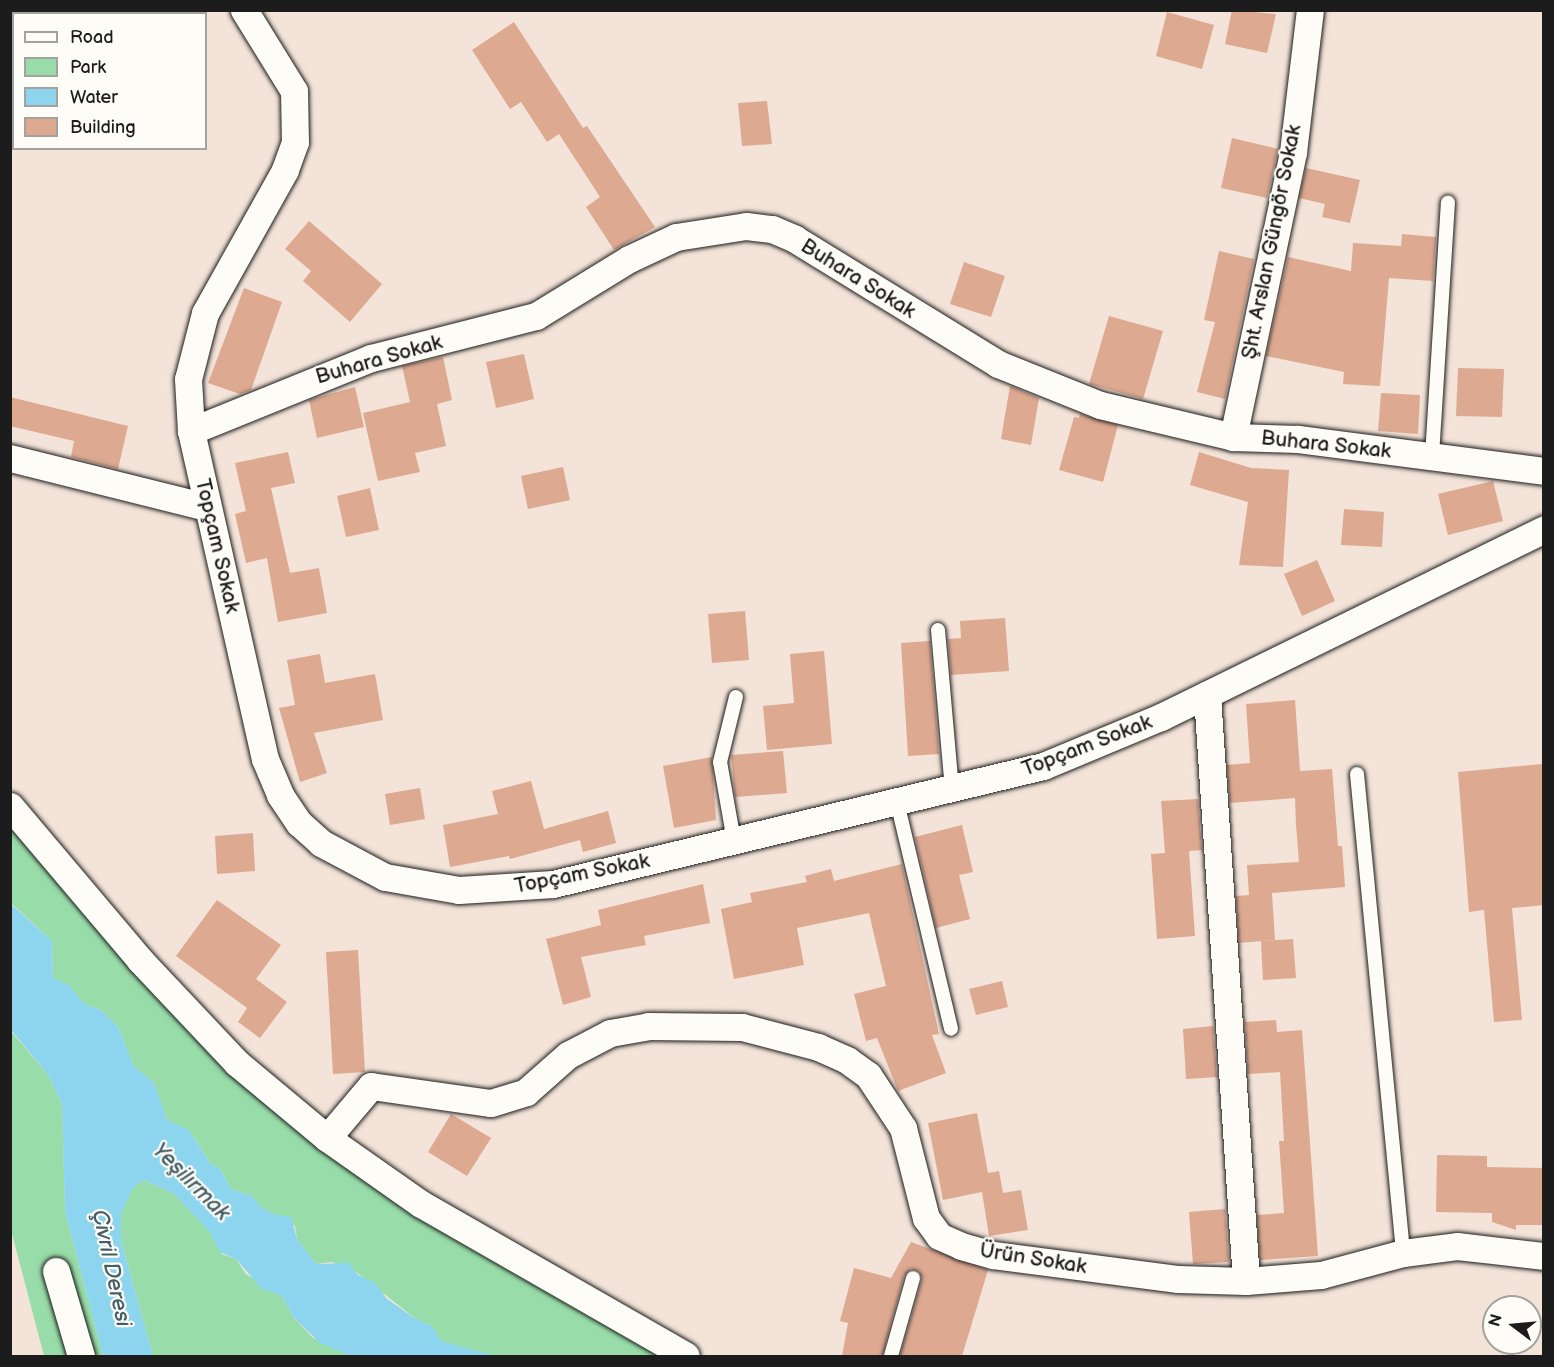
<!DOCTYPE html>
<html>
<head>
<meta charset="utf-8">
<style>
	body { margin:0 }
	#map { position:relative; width:1554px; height:1367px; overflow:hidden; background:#f3e3d8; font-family:"Balsamiq Sans",sans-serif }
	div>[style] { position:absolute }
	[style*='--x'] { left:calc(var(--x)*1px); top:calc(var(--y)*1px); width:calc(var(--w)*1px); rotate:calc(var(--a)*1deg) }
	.green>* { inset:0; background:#98dda9 }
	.water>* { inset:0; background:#8dd5ef }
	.building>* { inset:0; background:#dda991 }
	.roads { filter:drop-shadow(0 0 2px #1c1c1c) drop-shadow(0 0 2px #1c1c1c) }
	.lane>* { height:14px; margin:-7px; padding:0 7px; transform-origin:7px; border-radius:7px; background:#fdfcf7 }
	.street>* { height:27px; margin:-13.5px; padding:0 13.5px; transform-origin:13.5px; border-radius:13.5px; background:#fdfcf7 }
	span { translate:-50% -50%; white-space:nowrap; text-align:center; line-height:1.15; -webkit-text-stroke:4.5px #fdfcf7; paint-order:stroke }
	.street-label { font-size:21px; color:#1c1c1c }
	.water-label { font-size:22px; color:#445d66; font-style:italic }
	.frame { position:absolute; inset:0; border:12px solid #1c1c1c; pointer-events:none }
	.legend { position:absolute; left:12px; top:12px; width:195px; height:138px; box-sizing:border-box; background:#fdfcf7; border:2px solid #a3a29f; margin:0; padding:8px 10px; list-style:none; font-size:18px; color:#1c1c1c }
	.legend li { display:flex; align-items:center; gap:12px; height:30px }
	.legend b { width:30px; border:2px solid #a3a29f }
	.north { position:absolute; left:1482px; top:1295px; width:60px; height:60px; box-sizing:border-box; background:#fdfcf7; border:2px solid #a3a29f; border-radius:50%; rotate:286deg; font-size:16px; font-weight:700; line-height:24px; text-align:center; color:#1c1c1c }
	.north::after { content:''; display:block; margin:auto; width:21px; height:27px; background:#1c1c1c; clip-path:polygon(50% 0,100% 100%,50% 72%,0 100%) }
</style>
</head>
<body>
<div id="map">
	<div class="green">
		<div style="clip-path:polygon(10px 806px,327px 1138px,686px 1356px,496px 1356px,465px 1349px,441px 1341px,432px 1326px,416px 1319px,356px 1272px,332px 1262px,316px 1264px,297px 1239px,295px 1226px,262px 1208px,252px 1196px,231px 1189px,221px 1170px,210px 1163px,193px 1136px,167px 1120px,154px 1083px,133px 1065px,119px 1028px,101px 1010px,84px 1004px,69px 985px,53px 978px,52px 941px,11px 903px)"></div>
		<div style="clip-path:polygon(10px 1030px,49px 1076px,62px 1104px,65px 1211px,103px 1356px,44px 1356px,11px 1230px)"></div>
		<div style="clip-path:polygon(144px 1180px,174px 1194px,210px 1231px,222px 1254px,236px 1259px,246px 1274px,281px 1295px,294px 1318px,313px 1338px,351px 1356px,153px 1356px,121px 1240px,121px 1213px,133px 1187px)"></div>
	</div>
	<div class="water">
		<div style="clip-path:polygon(10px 903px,52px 941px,53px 978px,69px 985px,84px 1004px,101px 1010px,119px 1028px,133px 1065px,154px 1083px,167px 1120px,189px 1130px,210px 1163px,221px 1170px,231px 1189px,252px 1196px,262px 1208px,273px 1214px,291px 1217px,297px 1239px,316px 1264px,349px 1263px,358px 1275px,375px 1283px,387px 1299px,416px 1319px,432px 1326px,441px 1341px,496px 1356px,351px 1356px,320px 1343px,294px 1318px,281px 1295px,262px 1289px,236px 1259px,220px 1252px,209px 1231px,174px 1194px,144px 1180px,133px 1188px,121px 1213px,121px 1240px,153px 1356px,103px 1356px,65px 1211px,62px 1104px,49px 1076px,11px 1030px)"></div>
	</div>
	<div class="building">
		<div style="clip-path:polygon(1232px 10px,1276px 14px,1267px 53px,1225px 44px)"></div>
		<div style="clip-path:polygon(1167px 12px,1214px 25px,1202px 69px,1156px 56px)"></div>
		<div style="clip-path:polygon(514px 22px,583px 128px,587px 126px,655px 227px,614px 250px,586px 207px,600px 197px,559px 134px,547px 142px,521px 102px,510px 109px,472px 50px)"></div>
		<div style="clip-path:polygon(767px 101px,772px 144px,742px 146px,738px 103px)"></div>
		<div style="clip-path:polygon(1232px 138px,1278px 149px,1267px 198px,1221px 188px)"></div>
		<div style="clip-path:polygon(1306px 168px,1360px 180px,1350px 223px,1322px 217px,1325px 204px,1299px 198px)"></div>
		<div style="clip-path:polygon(309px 221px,382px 284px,350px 322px,303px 281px,311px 271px,285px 249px)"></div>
		<div style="clip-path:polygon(1402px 234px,1436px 237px,1433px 281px,1389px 278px,1380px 386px,1343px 384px,1344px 372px,1266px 356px,1288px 257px,1351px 271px,1353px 243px,1401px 246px)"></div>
		<div style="clip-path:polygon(1219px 251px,1254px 259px,1225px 399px,1197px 392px,1215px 322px,1204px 320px)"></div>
		<div style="clip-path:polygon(964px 262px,1005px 276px,991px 317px,950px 304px)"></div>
		<div style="clip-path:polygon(244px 288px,282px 302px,251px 390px,240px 394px,208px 383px)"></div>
		<div style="clip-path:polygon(1109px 316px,1163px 331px,1143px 399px,1089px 384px)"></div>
		<div style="clip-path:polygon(524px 354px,534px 399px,496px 408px,486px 362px)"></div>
		<div style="clip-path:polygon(443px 357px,452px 400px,437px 404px,446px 446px,415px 453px,420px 472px,378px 481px,363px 413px,410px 402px,402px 366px)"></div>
		<div style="clip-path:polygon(1458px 368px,1504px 369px,1502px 417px,1456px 416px)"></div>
		<div style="clip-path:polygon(1010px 386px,1039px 398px,1031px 445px,1001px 439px)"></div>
		<div style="clip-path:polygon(355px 387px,364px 427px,317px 438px,309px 400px)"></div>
		<div style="clip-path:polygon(1381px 393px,1420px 395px,1418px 434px,1378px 431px)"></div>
		<div style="clip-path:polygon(10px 397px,128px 426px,118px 469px,71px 457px,74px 441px,10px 426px)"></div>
		<div style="clip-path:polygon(1080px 414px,1118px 425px,1103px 482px,1059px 470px,1074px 417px,1079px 418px)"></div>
		<div style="clip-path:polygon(288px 452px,295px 483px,271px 488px,290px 573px,319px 568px,327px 613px,278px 622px,267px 558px,246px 563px,235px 514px,246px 511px,235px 463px)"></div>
		<div style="clip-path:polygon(1199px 452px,1251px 468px,1289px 470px,1283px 567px,1239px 565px,1248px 502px,1190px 485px)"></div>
		<div style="clip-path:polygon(563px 467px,570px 500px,528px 509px,521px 476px)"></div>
		<div style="clip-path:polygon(1493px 481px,1503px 521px,1448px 535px,1438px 494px)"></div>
		<div style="clip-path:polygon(370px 488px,379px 530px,346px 537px,337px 496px)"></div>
		<div style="clip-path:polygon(1344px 509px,1384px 512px,1382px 547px,1341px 545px)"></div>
		<div style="clip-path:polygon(1317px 560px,1335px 601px,1302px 616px,1284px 574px)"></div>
		<div style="clip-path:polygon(745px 611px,749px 660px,712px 663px,708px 614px)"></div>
		<div style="clip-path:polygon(1005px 618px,1009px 671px,951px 675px,948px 639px,961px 638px,960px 621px)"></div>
		<div style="clip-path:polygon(930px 641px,939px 754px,908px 756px,901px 643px)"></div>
		<div style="clip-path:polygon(824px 651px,832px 744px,767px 750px,763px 706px,794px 703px,790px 654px)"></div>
		<div style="clip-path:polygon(320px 654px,325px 683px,375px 674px,383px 720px,314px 733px,327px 773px,300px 782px,279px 708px,295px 705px,287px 660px)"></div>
		<div style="clip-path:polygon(1295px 700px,1300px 771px,1332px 769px,1338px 846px,1342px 846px,1345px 887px,1272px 893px,1275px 940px,1239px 943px,1236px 896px,1249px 895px,1247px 865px,1299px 862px,1296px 825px,1295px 798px,1230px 803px,1227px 765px,1250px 763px,1246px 704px)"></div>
		<div style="clip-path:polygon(783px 751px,787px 793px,735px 797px,731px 755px)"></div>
		<div style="clip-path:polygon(712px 757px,716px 820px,674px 828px,663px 766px)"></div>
		<div style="clip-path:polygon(1542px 764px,1544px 905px,1512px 908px,1522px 1020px,1494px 1022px,1484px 910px,1469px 912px,1458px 772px)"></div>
		<div style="clip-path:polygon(531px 781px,544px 829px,608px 811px,616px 843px,583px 852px,580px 840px,510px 859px,509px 856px,450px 867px,443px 825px,498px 814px,492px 791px)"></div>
		<div style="clip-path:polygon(420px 788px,425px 819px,390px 825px,385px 794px)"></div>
		<div style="clip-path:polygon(1198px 799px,1202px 850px,1189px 851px,1195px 936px,1157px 939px,1151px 854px,1165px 853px,1161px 801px)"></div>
		<div style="clip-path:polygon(962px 825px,973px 872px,959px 875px,970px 919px,936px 928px,915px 837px)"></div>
		<div style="clip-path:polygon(253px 833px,255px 871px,217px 874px,215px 836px)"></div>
		<div style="clip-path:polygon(902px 864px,939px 1034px,932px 1035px,946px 1073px,898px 1091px,877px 1038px,866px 1041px,854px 994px,886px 986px,869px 913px,797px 928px,804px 965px,734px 979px,721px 909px,752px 902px,750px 893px,807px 882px,805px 876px,831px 869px,834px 881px)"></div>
		<div style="clip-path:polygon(703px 884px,710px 923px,644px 936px,646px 945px,581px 957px,591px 997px,563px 1005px,546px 939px,601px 925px,598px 910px)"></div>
		<div style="clip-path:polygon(217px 900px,281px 945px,256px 979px,287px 1002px,260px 1038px,238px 1022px,247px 1008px,176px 956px)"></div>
		<div style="clip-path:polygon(1293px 939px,1296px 978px,1263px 980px,1261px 941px)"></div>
		<div style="clip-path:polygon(358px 950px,365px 1072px,333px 1074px,326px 952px)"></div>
		<div style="clip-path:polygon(1002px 981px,1008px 1007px,976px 1015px,969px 989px)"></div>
		<div style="clip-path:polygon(1276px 1020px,1277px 1032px,1302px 1030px,1318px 1256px,1260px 1260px,1257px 1215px,1284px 1213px,1279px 1141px,1284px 1141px,1280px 1072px,1248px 1074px,1245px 1022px)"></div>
		<div style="clip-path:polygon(1213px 1026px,1217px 1077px,1186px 1079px,1183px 1029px)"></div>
		<div style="clip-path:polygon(977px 1113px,988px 1173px,999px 1171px,1003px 1193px,1021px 1190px,1028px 1230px,989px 1236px,982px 1192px,943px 1200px,928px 1123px)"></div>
		<div style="clip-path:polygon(451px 1114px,491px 1138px,467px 1176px,428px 1152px)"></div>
		<div style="clip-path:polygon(1437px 1155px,1487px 1156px,1487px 1167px,1544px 1168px,1544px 1225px,1516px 1225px,1516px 1230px,1492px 1222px,1492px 1213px,1436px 1212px)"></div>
		<div style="clip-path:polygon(1225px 1209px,1229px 1262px,1193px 1264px,1189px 1212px)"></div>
		<div style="clip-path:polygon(911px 1242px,988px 1270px,962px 1356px,900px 1356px,922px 1280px,919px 1271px,911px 1269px,904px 1276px,882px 1356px,842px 1356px,848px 1323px,840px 1321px,854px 1268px,891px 1278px)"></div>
	</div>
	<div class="roads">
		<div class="lane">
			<div style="--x:1432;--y:456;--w:254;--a:-86.4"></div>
			<div style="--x:938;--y:630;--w:160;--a:85"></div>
			<div style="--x:1357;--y:774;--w:481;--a:84.5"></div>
			<div style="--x:897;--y:802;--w:233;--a:76.6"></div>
			<div style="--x:734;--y:841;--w:80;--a:-100"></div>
			<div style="--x:720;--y:762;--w:67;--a:-76.2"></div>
			<div style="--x:891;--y:1356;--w:81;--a:-74.2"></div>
		</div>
		<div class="street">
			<div style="--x:244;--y:10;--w:95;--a:58.3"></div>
			<div style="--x:294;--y:91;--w:51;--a:88.9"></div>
			<div style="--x:295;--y:142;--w:30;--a:110"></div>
			<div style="--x:285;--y:170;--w:164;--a:119.2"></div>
			<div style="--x:205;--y:313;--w:68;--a:104.4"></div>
			<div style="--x:188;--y:379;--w:52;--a:86.7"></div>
			<div style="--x:191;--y:431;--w:336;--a:77.3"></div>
			<div style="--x:265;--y:759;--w:39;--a:67"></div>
			<div style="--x:280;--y:795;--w:34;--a:56"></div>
			<div style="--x:299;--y:823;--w:30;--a:42"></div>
			<div style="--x:321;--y:843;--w:72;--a:28"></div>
			<div style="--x:385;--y:877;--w:75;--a:10"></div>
			<div style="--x:459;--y:890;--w:94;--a:-3.7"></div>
			<div style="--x:553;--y:884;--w:504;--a:-13.54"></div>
			<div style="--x:1043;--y:766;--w:128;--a:-22.6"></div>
			<div style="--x:1161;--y:717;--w:427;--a:-26.1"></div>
			<div style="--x:191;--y:431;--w:194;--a:-22.1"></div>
			<div style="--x:371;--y:358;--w:170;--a:-14.3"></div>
			<div style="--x:536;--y:316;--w:109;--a:-31.5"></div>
			<div style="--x:629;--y:259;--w:52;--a:-25.1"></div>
			<div style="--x:676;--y:237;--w:71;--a:-8.9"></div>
			<div style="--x:746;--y:226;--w:26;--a:7"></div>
			<div style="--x:772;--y:229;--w:25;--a:23"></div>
			<div style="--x:795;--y:239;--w:238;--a:31.6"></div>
			<div style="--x:998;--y:364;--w:110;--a:21.9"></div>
			<div style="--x:1100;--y:405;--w:137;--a:13.5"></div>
			<div style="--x:1233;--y:437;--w:65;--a:1.8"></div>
			<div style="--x:1298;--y:439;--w:248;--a:7.4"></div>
			<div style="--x:1233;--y:437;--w:291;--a:-78.1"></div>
			<div style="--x:1293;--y:152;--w:143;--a:-83.2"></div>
			<div style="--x:10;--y:458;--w:203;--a:14"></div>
			<div style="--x:1207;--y:695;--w:587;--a:86.19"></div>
			<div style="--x:10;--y:806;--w:202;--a:49.8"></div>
			<div style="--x:140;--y:960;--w:141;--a:46.7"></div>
			<div style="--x:237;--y:1063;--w:117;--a:39.8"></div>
			<div style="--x:327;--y:1138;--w:115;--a:35.1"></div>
			<div style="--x:421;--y:1204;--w:305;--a:29.8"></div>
			<div style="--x:327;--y:1138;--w:68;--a:-49.8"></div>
			<div style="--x:371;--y:1086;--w:121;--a:8.1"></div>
			<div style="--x:491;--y:1103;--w:37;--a:-17"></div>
			<div style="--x:526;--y:1092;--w:56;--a:-41.4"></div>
			<div style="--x:568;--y:1055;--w:47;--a:-27.6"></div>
			<div style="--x:610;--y:1033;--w:39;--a:-10"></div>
			<div style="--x:648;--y:1026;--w:94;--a:0.6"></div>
			<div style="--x:742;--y:1027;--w:79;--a:14.7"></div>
			<div style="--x:818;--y:1047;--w:32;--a:24"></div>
			<div style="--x:847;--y:1060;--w:26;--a:36"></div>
			<div style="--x:868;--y:1075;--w:64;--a:56.6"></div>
			<div style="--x:903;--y:1128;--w:93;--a:75.7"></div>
			<div style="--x:926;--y:1218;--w:22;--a:54"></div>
			<div style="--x:939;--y:1236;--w:24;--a:24"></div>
			<div style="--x:961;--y:1246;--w:33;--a:16"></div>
			<div style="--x:993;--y:1255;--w:187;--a:7.4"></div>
			<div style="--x:1178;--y:1279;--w:68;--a:1.7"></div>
			<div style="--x:1246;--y:1281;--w:75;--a:-4.6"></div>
			<div style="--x:1321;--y:1275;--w:85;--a:-15"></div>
			<div style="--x:1403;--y:1253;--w:54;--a:-7.4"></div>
			<div style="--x:1457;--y:1246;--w:88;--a:6.6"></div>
			<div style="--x:56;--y:1271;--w:89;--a:73.6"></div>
		</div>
	</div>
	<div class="street-label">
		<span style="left:1272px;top:242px;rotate:-79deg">Şht. Arslan Güngör Sokak</span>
		<span style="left:858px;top:279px;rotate:32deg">Buhara Sokak</span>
		<span style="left:379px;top:360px;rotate:-16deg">Buhara Sokak</span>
		<span style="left:1326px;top:445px;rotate:6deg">Buhara Sokak</span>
		<span style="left:217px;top:546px;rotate:77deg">Topçam Sokak</span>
		<span style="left:1087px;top:746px;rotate:-21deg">Topçam Sokak</span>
		<span style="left:582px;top:874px;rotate:-11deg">Topçam Sokak</span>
		<span style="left:1033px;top:1259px;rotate:9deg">Ürün Sokak</span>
	</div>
	<div class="water-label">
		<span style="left:191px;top:1182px;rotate:45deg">Yeşilırmak</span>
		<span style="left:111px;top:1268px;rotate:78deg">Çivril Deresi</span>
	</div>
	<div class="frame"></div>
	<ul class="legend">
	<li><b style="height:8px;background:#fdfcf7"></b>Road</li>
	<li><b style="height:16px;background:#98dda9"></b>Park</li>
	<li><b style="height:16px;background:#8dd5ef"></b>Water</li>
	<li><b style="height:16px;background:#dda991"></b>Building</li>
	</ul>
	<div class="north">N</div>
</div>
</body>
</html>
